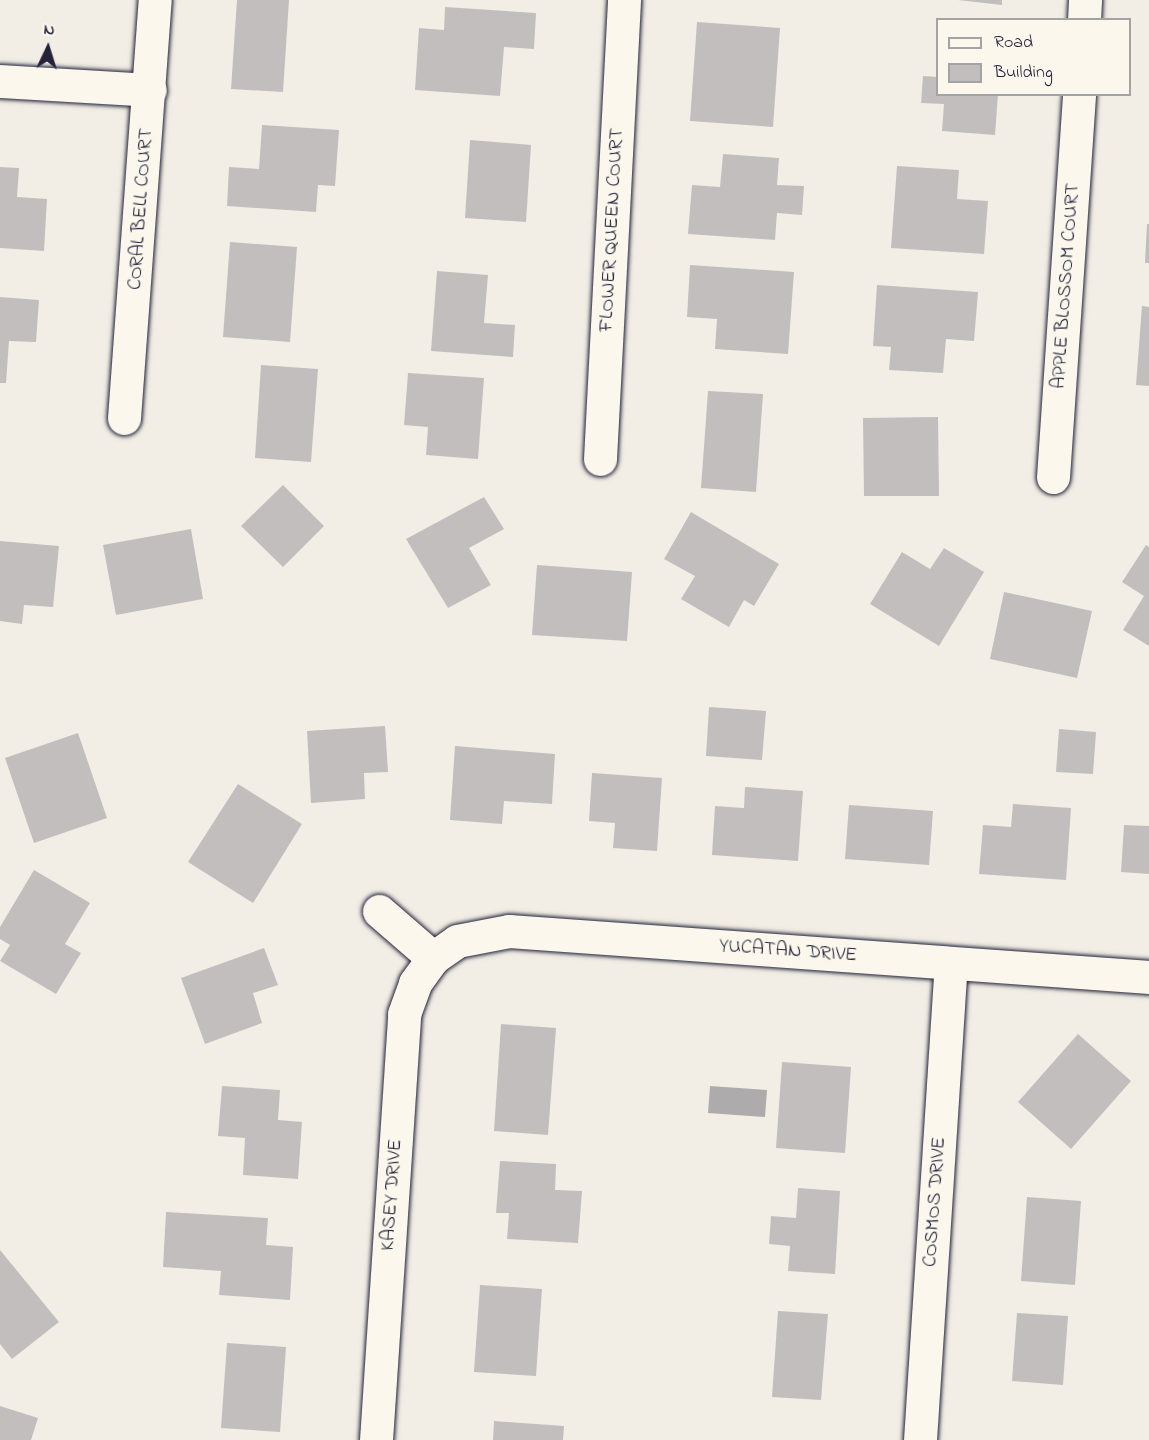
<!DOCTYPE html>
<html>
<head>
<meta charset="utf-8">
<style>
	body { margin:0 }
	#map { position:relative; width:1149px; height:1440px; overflow:hidden; background:#f2eee5; font-family:"Indie Flower",sans-serif }
	div>[style] { position:absolute }
	[style*='--x'] { left:calc(var(--x)*1px); top:calc(var(--y)*1px); width:calc(var(--w)*1px); rotate:calc(var(--a)*1deg) }
	.water>* { inset:0; background:#aeabad }
	.building>* { inset:0; background:#c2bebe }
	.roads { filter:drop-shadow(0 0 2px #22223b) drop-shadow(0 0 2px #22223b) }
	.minor>* { height:33px; margin:-16.5px; padding:0 16.5px; transform-origin:16.5px; border-radius:16.5px; background:#fbf7ec }
	span { translate:-50% -50%; white-space:nowrap; text-align:center; line-height:1.15; -webkit-text-stroke:4.5px #fbf7ec; paint-order:stroke }
	.street-label { font-size:20px; color:#22223b }
	.legend { position:absolute; left:936px; top:18px; width:195px; height:78px; box-sizing:border-box; background:#fbf7ec; border:2px solid #a4a2a5; margin:0; padding:8px 10px; list-style:none; font-size:18px; color:#22223b }
	.legend li { display:flex; align-items:center; gap:12px; height:30px }
	.legend b { width:30px; border:2px solid #a4a2a5 }
	.north { position:absolute; left:18px; top:18px; width:60px; height:60px; -webkit-text-stroke:4px #fbf7ec; paint-order:stroke; rotate:4deg; font-size:16px; font-weight:700; line-height:24px; text-align:center; color:#22223b }
	.north::after { content:''; display:block; margin:auto; width:21px; height:27px; background:#22223b; clip-path:polygon(50% 0,100% 100%,50% 72%,0 100%) }
</style>
</head>
<body>
<div id="map">
	<div class="water">
		<div style="clip-path:polygon(710px 1086px,767px 1090px,765px 1117px,708px 1113px)"></div>
	</div>
	<div class="building">
		<div style="clip-path:polygon(237px 0,289px 0,283px 92px,231px 89px)"></div>
		<div style="clip-path:polygon(958px 0,1002px 0,1002px 5px)"></div>
		<div style="clip-path:polygon(445px 7px,536px 13px,534px 49px,504px 47px,500px 96px,415px 90px,419px 28px,444px 30px)"></div>
		<div style="clip-path:polygon(697px 22px,780px 28px,773px 127px,690px 121px)"></div>
		<div style="clip-path:polygon(923px 76px,938px 77px,938px 94px,998px 94px,995px 135px,942px 131px,944px 104px,921px 103px)"></div>
		<div style="clip-path:polygon(262px 125px,339px 130px,335px 186px,318px 185px,316px 212px,227px 206px,229px 167px,259px 169px)"></div>
		<div style="clip-path:polygon(470px 140px,531px 145px,526px 222px,465px 218px)"></div>
		<div style="clip-path:polygon(723px 154px,779px 158px,777px 185px,804px 186px,802px 215px,777px 213px,775px 240px,688px 234px,692px 185px,720px 187px)"></div>
		<div style="clip-path:polygon(897px 166px,959px 170px,957px 199px,988px 201px,984px 254px,891px 248px)"></div>
		<div style="clip-path:polygon(0 167px,19px 168px,17px 197px,47px 199px,44px 251px,0 248px)"></div>
		<div style="clip-path:polygon(1147px 224px,1149px 224px,1149px 263px,1145px 263px)"></div>
		<div style="clip-path:polygon(230px 242px,297px 247px,290px 342px,223px 337px)"></div>
		<div style="clip-path:polygon(690px 265px,794px 272px,788px 354px,715px 349px,717px 319px,687px 317px)"></div>
		<div style="clip-path:polygon(437px 271px,488px 275px,484px 323px,515px 325px,513px 357px,431px 351px)"></div>
		<div style="clip-path:polygon(877px 285px,978px 292px,974px 341px,946px 339px,943px 373px,889px 370px,891px 347px,873px 346px)"></div>
		<div style="clip-path:polygon(0 297px,39px 300px,36px 342px,9px 341px,6px 383px,0 383px)"></div>
		<div style="clip-path:polygon(1142px 306px,1149px 307px,1149px 386px,1136px 385px)"></div>
		<div style="clip-path:polygon(261px 365px,318px 369px,311px 462px,255px 458px)"></div>
		<div style="clip-path:polygon(408px 373px,484px 378px,478px 459px,426px 455px,428px 427px,404px 425px)"></div>
		<div style="clip-path:polygon(708px 391px,763px 394px,756px 492px,701px 488px)"></div>
		<div style="clip-path:polygon(938px 417px,939px 496px,864px 496px,863px 418px)"></div>
		<div style="clip-path:polygon(283px 485px,324px 526px,283px 567px,241px 526px)"></div>
		<div style="clip-path:polygon(484px 497px,504px 529px,469px 548px,491px 585px,448px 608px,406px 539px)"></div>
		<div style="clip-path:polygon(691px 512px,779px 564px,754px 606px,744px 600px,729px 627px,681px 599px,695px 576px,664px 559px)"></div>
		<div style="clip-path:polygon(191px 529px,203px 599px,116px 615px,103px 545px)"></div>
		<div style="clip-path:polygon(0 541px,59px 546px,53px 607px,24px 605px,22px 624px,0 621px)"></div>
		<div style="clip-path:polygon(1146px 545px,1149px 547px,1149px 646px,1123px 630px,1144px 596px,1122px 582px)"></div>
		<div style="clip-path:polygon(944px 548px,984px 572px,939px 646px,870px 604px,902px 552px,930px 569px)"></div>
		<div style="clip-path:polygon(537px 565px,632px 572px,627px 641px,532px 635px)"></div>
		<div style="clip-path:polygon(1004px 592px,1092px 611px,1077px 678px,990px 659px)"></div>
		<div style="clip-path:polygon(709px 707px,766px 711px,762px 760px,706px 756px)"></div>
		<div style="clip-path:polygon(385px 726px,388px 772px,364px 773px,365px 799px,311px 803px,307px 731px)"></div>
		<div style="clip-path:polygon(1059px 729px,1096px 732px,1093px 774px,1056px 772px)"></div>
		<div style="clip-path:polygon(78px 733px,107px 818px,34px 843px,5px 758px)"></div>
		<div style="clip-path:polygon(455px 746px,555px 754px,552px 804px,504px 801px,502px 824px,450px 820px)"></div>
		<div style="clip-path:polygon(592px 773px,662px 778px,657px 851px,613px 848px,615px 823px,589px 821px)"></div>
		<div style="clip-path:polygon(238px 784px,302px 824px,253px 903px,188px 862px)"></div>
		<div style="clip-path:polygon(745px 787px,803px 791px,798px 861px,712px 855px,715px 806px,744px 808px)"></div>
		<div style="clip-path:polygon(1013px 804px,1071px 808px,1066px 880px,979px 874px,983px 825px,1011px 827px)"></div>
		<div style="clip-path:polygon(849px 805px,933px 811px,929px 865px,845px 859px)"></div>
		<div style="clip-path:polygon(1124px 825px,1149px 826px,1149px 874px,1121px 872px)"></div>
		<div style="clip-path:polygon(34px 870px,90px 903px,65px 944px,81px 953px,56px 994px,0 961px,10px 945px,0 939px,0 927px)"></div>
		<div style="clip-path:polygon(264px 948px,278px 985px,253px 993px,262px 1023px,205px 1044px,181px 978px)"></div>
		<div style="clip-path:polygon(501px 1024px,556px 1028px,548px 1135px,494px 1131px)"></div>
		<div style="clip-path:polygon(1078px 1034px,1131px 1081px,1071px 1149px,1018px 1102px)"></div>
		<div style="clip-path:polygon(782px 1062px,851px 1067px,845px 1153px,776px 1148px)"></div>
		<div style="clip-path:polygon(222px 1086px,280px 1090px,278px 1120px,302px 1122px,298px 1179px,243px 1175px,245px 1138px,218px 1136px)"></div>
		<div style="clip-path:polygon(500px 1161px,556px 1164px,555px 1190px,582px 1191px,578px 1243px,507px 1239px,509px 1213px,496px 1213px)"></div>
		<div style="clip-path:polygon(798px 1188px,840px 1191px,835px 1274px,788px 1271px,790px 1246px,769px 1244px,771px 1216px,796px 1218px)"></div>
		<div style="clip-path:polygon(1027px 1197px,1081px 1201px,1075px 1285px,1021px 1281px)"></div>
		<div style="clip-path:polygon(166px 1212px,268px 1218px,266px 1245px,293px 1247px,290px 1300px,219px 1295px,221px 1271px,163px 1267px)"></div>
		<div style="clip-path:polygon(0 1250px,59px 1322px,12px 1359px,0 1344px)"></div>
		<div style="clip-path:polygon(480px 1285px,542px 1289px,536px 1376px,474px 1372px)"></div>
		<div style="clip-path:polygon(778px 1311px,828px 1314px,821px 1400px,772px 1397px)"></div>
		<div style="clip-path:polygon(1017px 1313px,1068px 1316px,1063px 1385px,1012px 1381px)"></div>
		<div style="clip-path:polygon(227px 1343px,286px 1347px,280px 1432px,221px 1428px)"></div>
		<div style="clip-path:polygon(0 1406px,38px 1418px,31px 1440px,0 1440px)"></div>
		<div style="clip-path:polygon(494px 1421px,564px 1426px,563px 1440px,493px 1440px)"></div>
	</div>
	<div class="roads">
		<div class="minor">
			<div style="--x:1084;--y:20;--w:20;--a:-87"></div>
			<div style="--x:0;--y:81;--w:150;--a:3.4"></div>
			<div style="--x:124;--y:418;--w:419;--a:-85.8"></div>
			<div style="--x:600;--y:459;--w:460;--a:-87"></div>
			<div style="--x:1053;--y:477;--w:384;--a:-86.1"></div>
			<div style="--x:379;--y:911;--w:72;--a:41"></div>
			<div style="--x:376;--y:1440;--w:427;--a:-86.2"></div>
			<div style="--x:404;--y:1014;--w:33;--a:-70"></div>
			<div style="--x:415;--y:983;--w:31;--a:-54"></div>
			<div style="--x:433;--y:958;--w:29;--a:-35"></div>
			<div style="--x:457;--y:941;--w:53;--a:-10.9"></div>
			<div style="--x:509;--y:931;--w:642;--a:4.11"></div>
			<div style="--x:920;--y:1440;--w:477;--a:-86.3"></div>
		</div>
	</div>
	<div class="street-label">
		<span style="left:141px;top:209px;rotate:-86deg">CORAL BELL COURT</span>
		<span style="left:612px;top:230px;rotate:-87deg">FLOWER QUEEN COURT</span>
		<span style="left:1066px;top:286px;rotate:-86deg">APPLE BLOSSOM COURT</span>
		<span style="left:788px;top:951px;rotate:4deg">YUCATAN DRIVE</span>
		<span style="left:392px;top:1195px;rotate:-86deg">KASEY DRIVE</span>
		<span style="left:935px;top:1202px;rotate:-86deg">COSMOS DRIVE</span>
	</div>
	<ul class="legend">
	<li><b style="height:8px;background:#fbf7ec"></b>Road</li>
	<li><b style="height:16px;background:#c2bebe"></b>Building</li>
	</ul>
	<div class="north">N</div>
</div>
</body>
</html>
